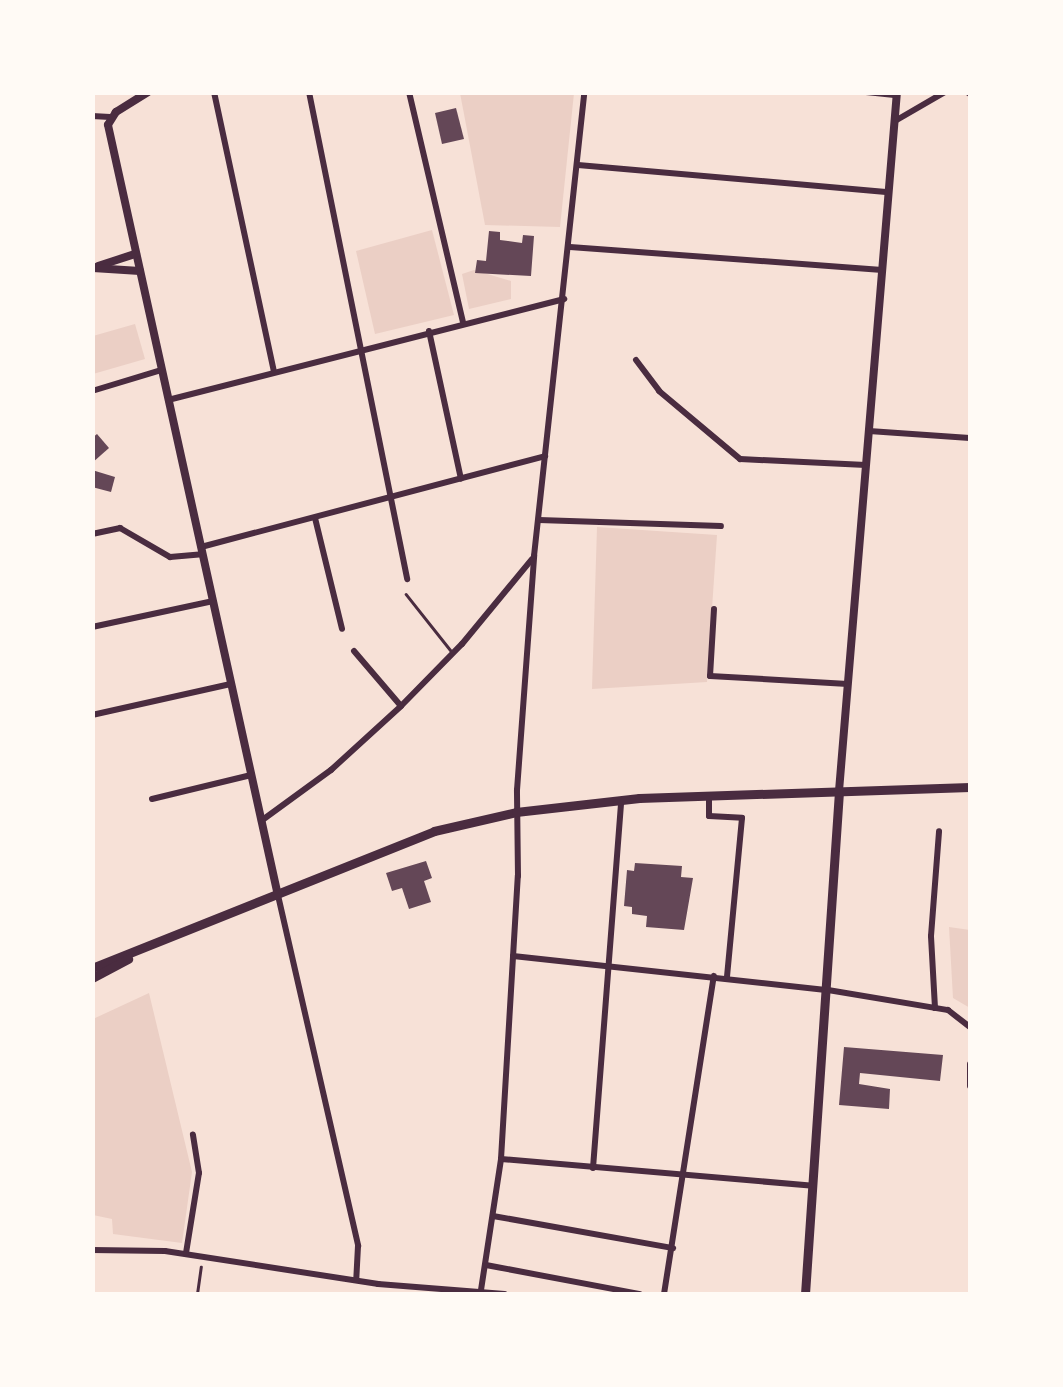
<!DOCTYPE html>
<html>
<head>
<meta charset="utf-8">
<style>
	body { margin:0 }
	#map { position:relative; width:1063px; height:1387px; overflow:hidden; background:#f7e1d7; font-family:"Work Sans",sans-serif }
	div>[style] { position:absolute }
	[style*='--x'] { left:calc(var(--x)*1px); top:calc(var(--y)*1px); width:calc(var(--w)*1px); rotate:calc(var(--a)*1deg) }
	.green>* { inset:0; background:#ebcfc5 }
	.building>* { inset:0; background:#644757 }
	.path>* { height:2.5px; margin:-1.25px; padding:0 1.25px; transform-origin:1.25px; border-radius:1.25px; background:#4a2c40 }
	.service>* { height:2.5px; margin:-1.25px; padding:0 1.25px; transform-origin:1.25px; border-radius:1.25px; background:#4a2c40 }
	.minor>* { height:6px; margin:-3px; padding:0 3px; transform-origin:3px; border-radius:3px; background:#4a2c40 }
	.tertiary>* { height:8px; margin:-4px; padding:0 4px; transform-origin:4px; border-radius:4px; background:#4a2c40 }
	.secondary>* { height:9px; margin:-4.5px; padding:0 4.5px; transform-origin:4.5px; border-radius:4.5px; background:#4a2c40 }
	.primary>* { height:9px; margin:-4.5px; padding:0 4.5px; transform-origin:4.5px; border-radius:4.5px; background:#4a2c40 }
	span { translate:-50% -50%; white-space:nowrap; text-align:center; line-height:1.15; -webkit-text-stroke:8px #fffaf5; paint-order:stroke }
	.frame { position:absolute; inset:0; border:95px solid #fffaf5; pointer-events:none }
</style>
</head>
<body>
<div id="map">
	<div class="green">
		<div style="clip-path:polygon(460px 93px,574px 93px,560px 227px,485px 225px)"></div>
		<div style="clip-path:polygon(432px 230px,454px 315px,375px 334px,356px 251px)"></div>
		<div style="clip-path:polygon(474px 270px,511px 281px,511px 299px,469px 309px,462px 274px)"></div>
		<div style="clip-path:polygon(135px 324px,145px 359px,93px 374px,93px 336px)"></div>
		<div style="clip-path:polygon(597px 527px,717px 535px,707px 682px,592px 689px)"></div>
		<div style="clip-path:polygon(949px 927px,970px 930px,970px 1008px,953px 998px)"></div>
		<div style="clip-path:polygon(149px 993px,192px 1172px,182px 1243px,113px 1234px,112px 1219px,93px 1215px,93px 1019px)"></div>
	</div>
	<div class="building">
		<div style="clip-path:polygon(456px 108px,464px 139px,442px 144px,435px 113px)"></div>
		<div style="clip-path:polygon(489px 231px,500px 232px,500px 240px,522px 243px,523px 235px,534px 236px,531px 276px,475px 273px,477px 260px,486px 261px)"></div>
		<div style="clip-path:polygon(97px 434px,109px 448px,92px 463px,92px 438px)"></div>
		<div style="clip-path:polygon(92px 470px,115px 477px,111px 492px,92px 487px)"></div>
		<div style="clip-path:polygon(426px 861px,432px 878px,424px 881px,431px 902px,409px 909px,402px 888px,392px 891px,386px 873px)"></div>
		<div style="clip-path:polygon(635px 863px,682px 866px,681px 877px,693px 878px,684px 930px,646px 927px,647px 916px,632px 914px,632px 907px,624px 906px,627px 870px,634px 871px)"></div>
		<div style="clip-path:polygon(844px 1047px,943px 1055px,940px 1081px,860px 1073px,859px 1084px,890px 1089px,889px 1109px,839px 1105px)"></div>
	</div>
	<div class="path">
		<div style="--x:197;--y:1294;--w:27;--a:-82"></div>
	</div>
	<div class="service">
		<div style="--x:406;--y:594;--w:74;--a:51.6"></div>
	</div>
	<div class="minor">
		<div style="--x:214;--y:92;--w:285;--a:77.9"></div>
		<div style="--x:309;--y:92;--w:497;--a:78.6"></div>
		<div style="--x:409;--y:92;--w:236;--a:76.8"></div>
		<div style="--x:866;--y:92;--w:31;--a:6"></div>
		<div style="--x:967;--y:92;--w:4;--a:34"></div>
		<div style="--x:92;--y:116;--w:18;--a:3"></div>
		<div style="--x:895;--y:121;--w:58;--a:-30.1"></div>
		<div style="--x:578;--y:165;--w:312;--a:5"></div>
		<div style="--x:570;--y:247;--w:313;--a:4.2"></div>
		<div style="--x:429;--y:331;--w:151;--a:77.8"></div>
		<div style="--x:636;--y:360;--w:39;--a:53"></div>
		<div style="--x:659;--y:391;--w:106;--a:40"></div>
		<div style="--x:740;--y:459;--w:126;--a:2.7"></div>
		<div style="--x:92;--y:391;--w:72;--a:-16.9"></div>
		<div style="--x:168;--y:400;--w:409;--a:-14.3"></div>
		<div style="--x:869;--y:431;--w:101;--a:4"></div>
		<div style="--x:315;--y:518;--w:114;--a:76.3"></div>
		<div style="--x:539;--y:520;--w:182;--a:1.9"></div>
		<div style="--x:92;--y:534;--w:29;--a:-12"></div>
		<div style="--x:120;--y:528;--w:58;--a:30.1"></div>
		<div style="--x:170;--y:557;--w:32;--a:-5"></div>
		<div style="--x:201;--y:547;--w:356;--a:-14.8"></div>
		<div style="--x:714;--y:609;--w:67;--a:93.4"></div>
		<div style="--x:710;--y:676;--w:138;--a:3.3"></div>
		<div style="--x:92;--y:627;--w:124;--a:-12.1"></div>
		<div style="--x:354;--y:651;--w:72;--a:49.5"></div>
		<div style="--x:92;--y:715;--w:142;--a:-12.6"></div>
		<div style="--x:709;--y:795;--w:21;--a:90"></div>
		<div style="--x:709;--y:816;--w:33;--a:3"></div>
		<div style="--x:742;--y:818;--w:160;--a:95.4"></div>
		<div style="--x:152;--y:799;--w:102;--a:-13.6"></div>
		<div style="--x:261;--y:821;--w:87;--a:-36.1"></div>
		<div style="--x:331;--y:770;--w:95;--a:-42.4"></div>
		<div style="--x:401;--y:706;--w:87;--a:-45.5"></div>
		<div style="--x:462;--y:644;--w:110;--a:-50.5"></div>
		<div style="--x:277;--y:891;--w:364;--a:77.1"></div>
		<div style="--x:358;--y:1246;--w:34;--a:93"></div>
		<div style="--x:513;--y:956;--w:317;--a:6.2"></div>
		<div style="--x:828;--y:990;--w:122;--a:9.5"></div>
		<div style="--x:948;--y:1010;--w:28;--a:38"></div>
		<div style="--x:935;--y:1008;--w:72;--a:-93.2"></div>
		<div style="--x:931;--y:936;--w:105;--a:-85.6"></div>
		<div style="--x:970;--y:1064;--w:22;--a:90"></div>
		<div style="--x:501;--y:1159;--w:313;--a:4.9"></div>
		<div style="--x:593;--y:1168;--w:369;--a:-85.6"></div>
		<div style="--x:493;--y:1216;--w:183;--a:10.1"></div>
		<div style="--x:92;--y:1250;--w:73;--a:0.8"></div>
		<div style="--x:165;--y:1251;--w:216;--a:8.8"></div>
		<div style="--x:378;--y:1284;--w:127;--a:4.5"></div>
		<div style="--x:186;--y:1253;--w:81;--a:-80.8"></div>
		<div style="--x:199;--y:1173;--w:39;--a:-99"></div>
		<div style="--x:486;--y:1265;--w:157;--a:10.7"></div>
		<div style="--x:481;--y:1290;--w:133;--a:-81.3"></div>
		<div style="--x:501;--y:1159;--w:284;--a:-86.6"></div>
		<div style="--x:518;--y:876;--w:86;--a:-90.7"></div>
		<div style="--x:517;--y:790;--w:235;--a:-85.8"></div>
		<div style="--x:534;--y:556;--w:467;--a:-83.8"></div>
		<div style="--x:664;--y:1294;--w:322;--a:-81.1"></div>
	</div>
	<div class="tertiary">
		<div style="--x:148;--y:92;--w:38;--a:148"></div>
		<div style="--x:116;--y:112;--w:15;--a:122"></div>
		<div style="--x:108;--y:125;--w:784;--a:77.56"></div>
		<div style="--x:98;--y:266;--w:40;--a:-18"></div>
		<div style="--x:93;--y:268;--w:47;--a:3.7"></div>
		<div style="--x:839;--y:791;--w:701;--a:-85.26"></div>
	</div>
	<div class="secondary">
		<div style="--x:805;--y:1294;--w:504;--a:-86.13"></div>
	</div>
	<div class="primary">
		<div style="--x:92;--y:968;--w:368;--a:-21.8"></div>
		<div style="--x:434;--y:831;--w:84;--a:-13"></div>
		<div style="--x:516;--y:812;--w:124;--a:-6.5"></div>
		<div style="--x:639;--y:798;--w:331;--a:-1.9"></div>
		<div style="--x:92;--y:978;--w:41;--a:-27.8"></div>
	</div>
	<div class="frame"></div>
</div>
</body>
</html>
